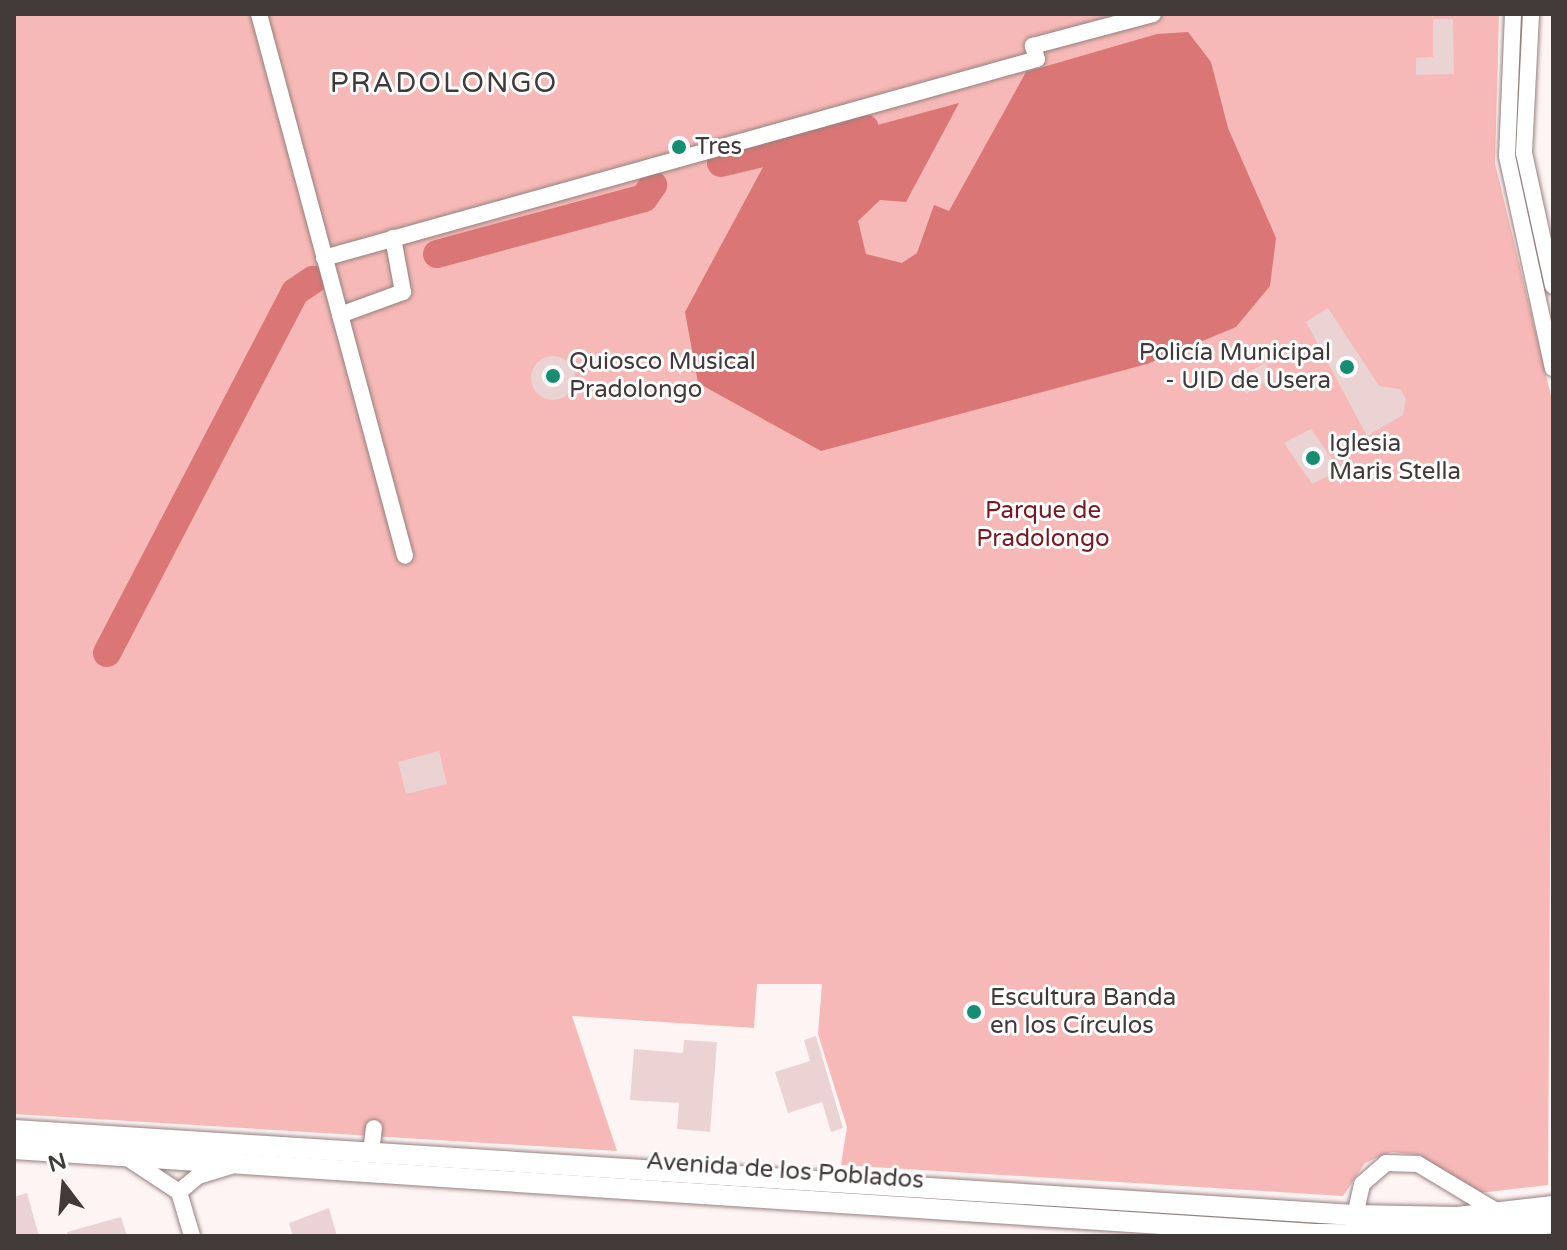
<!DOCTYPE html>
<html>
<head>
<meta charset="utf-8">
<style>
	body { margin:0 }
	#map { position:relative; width:1567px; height:1250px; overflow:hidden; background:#fef4f4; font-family:"Varela Round",sans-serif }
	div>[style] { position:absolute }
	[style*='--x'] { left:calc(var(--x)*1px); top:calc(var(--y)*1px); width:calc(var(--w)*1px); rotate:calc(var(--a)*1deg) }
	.green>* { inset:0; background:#f7b9b7 }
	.water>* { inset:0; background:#da7676 }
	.river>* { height:28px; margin:-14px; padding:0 14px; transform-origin:14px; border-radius:14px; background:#da7676 }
	.building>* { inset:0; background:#ead3d2 }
	.round { border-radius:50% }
	.roads { filter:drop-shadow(0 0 2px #95807f) drop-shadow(0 0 2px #95807f) }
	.minor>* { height:16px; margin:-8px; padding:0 8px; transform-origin:8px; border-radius:8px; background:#fff }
	.major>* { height:20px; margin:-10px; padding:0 10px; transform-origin:10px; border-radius:10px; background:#fff }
	.dots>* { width:22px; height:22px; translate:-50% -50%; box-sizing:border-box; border:4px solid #fff; border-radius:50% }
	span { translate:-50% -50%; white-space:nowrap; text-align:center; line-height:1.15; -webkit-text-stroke:6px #fff; paint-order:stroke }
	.poi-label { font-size:24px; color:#423939 }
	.left { translate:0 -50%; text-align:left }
	.right { translate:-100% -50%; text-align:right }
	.park-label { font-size:24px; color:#751a23 }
	.street-label { font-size:24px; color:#423939 }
	.quarter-label { font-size:28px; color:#423939; letter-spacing:2px }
	.frame { position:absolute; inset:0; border:16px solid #423939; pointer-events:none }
	.north { position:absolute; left:24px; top:1146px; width:80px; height:80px; -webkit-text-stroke:6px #fff; paint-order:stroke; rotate:344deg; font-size:22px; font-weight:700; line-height:32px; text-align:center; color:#423939 }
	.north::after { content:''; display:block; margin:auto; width:28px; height:36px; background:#423939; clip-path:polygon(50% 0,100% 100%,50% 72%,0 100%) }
</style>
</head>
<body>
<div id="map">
	<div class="green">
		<div style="clip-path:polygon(14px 14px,1499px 14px,1495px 163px,1553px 404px,1548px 1185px,1479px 1193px,1420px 1155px,1391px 1152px,1365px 1163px,1343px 1196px,841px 1165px,847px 1127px,818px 1034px,822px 984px,757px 984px,754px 1028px,572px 1016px,617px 1151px,14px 1114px)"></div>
	</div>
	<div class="water">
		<div style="clip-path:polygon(1188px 32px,1211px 62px,1228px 128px,1276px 238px,1270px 286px,1236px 327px,1147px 364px,821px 451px,698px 383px,685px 312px,770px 154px,959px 103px,906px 202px,880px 200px,858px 221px,866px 254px,902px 263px,917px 253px,934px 205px,949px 211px,1026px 72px,1157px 34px)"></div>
	</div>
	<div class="river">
		<div style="--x:721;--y:163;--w:148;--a:-13.7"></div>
		<div style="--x:437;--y:254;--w:214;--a:-15.1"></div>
		<div style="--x:644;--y:198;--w:16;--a:-55"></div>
		<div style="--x:107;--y:653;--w:407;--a:-62.5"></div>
		<div style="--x:295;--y:292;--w:22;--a:-34"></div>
	</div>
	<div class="building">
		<div style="clip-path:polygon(1433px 19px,1453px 19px,1454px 74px,1416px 75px,1416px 58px,1433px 57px)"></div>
		<div style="clip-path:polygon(1328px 308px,1379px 386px,1400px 389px,1406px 399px,1403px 415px,1367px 436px,1306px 322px)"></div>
		<div class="round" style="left:531px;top:356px;width:44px;height:44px"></div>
		<div style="clip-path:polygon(1265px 363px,1272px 377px,1246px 394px,1237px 379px)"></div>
		<div style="clip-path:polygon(1311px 429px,1340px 470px,1312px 484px,1284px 443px)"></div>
		<div style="clip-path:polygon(439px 751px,447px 784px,406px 794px,398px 762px)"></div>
		<div style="clip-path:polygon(816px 1036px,843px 1128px,831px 1132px,822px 1102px,788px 1113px,775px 1072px,810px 1061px,804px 1040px)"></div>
		<div style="clip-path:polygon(684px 1040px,717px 1042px,710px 1132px,677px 1129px,679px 1103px,630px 1100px,634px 1049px,683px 1053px)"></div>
		<div style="clip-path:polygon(27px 1193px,39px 1236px,14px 1236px,14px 1197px)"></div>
		<div style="clip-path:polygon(329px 1208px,337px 1236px,293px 1236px,289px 1223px)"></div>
		<div style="clip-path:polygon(121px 1217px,127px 1236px,68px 1236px,67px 1232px)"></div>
	</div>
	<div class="roads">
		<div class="minor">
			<div style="--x:259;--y:14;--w:561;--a:74.92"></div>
			<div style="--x:1513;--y:14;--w:142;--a:92.4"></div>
			<div style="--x:1507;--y:156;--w:217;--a:77.8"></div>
			<div style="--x:1531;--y:14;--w:139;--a:92.9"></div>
			<div style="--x:1524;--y:153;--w:136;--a:77.7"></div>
			<div style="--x:324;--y:258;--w:740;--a:-15.59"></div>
			<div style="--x:1037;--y:59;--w:14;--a:-107"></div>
			<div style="--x:1033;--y:46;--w:124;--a:-14.9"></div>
			<div style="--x:340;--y:315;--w:67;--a:-20.1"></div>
			<div style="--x:403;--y:292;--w:55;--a:-100.5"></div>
			<div style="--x:371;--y:1152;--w:24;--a:-83"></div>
			<div style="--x:129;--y:1159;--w:60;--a:33.4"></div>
			<div style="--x:179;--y:1192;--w:46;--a:73.5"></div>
			<div style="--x:179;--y:1192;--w:25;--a:-40"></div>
			<div style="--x:198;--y:1176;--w:34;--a:-17"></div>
			<div style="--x:1353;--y:1225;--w:42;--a:-77.6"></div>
			<div style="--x:1362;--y:1184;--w:32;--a:-41"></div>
			<div style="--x:1386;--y:1163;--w:32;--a:2"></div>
			<div style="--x:1418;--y:1164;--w:93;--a:31"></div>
		</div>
		<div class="major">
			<div style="--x:14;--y:1130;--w:1342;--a:3.63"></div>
			<div style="--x:1353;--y:1215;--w:104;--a:1.1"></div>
			<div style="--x:1457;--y:1217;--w:97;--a:-6.5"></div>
			<div style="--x:14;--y:1149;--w:1303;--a:3.74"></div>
			<div style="--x:1314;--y:1234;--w:139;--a:0.4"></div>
			<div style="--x:1453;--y:1235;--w:101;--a:-6.8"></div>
		</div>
	</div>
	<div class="dots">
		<div style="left:679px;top:147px;background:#158d70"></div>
		<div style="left:1347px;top:367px;background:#158d70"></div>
		<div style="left:553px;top:376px;background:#158d70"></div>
		<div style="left:1313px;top:458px;background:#158d70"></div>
		<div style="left:974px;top:1012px;background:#158d70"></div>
	</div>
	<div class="poi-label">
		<span class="left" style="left:695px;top:147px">Tres</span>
		<span class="right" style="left:1331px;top:367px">Policía Municipal<br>- UID de Usera</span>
		<span class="left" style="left:569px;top:376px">Quiosco Musical<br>Pradolongo</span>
		<span class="left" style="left:1329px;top:458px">Iglesia<br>Maris Stella</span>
		<span class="left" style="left:990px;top:1012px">Escultura Banda<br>en los Círculos</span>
	</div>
	<div class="park-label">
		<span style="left:1043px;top:525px">Parque de<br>Pradolongo</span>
	</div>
	<div class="street-label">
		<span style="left:785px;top:1171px;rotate:4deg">Avenida de los Poblados</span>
	</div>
	<div class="quarter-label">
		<span style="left:444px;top:83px">PRADOLONGO</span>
	</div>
	<div class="frame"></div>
	<div class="north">N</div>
</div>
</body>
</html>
